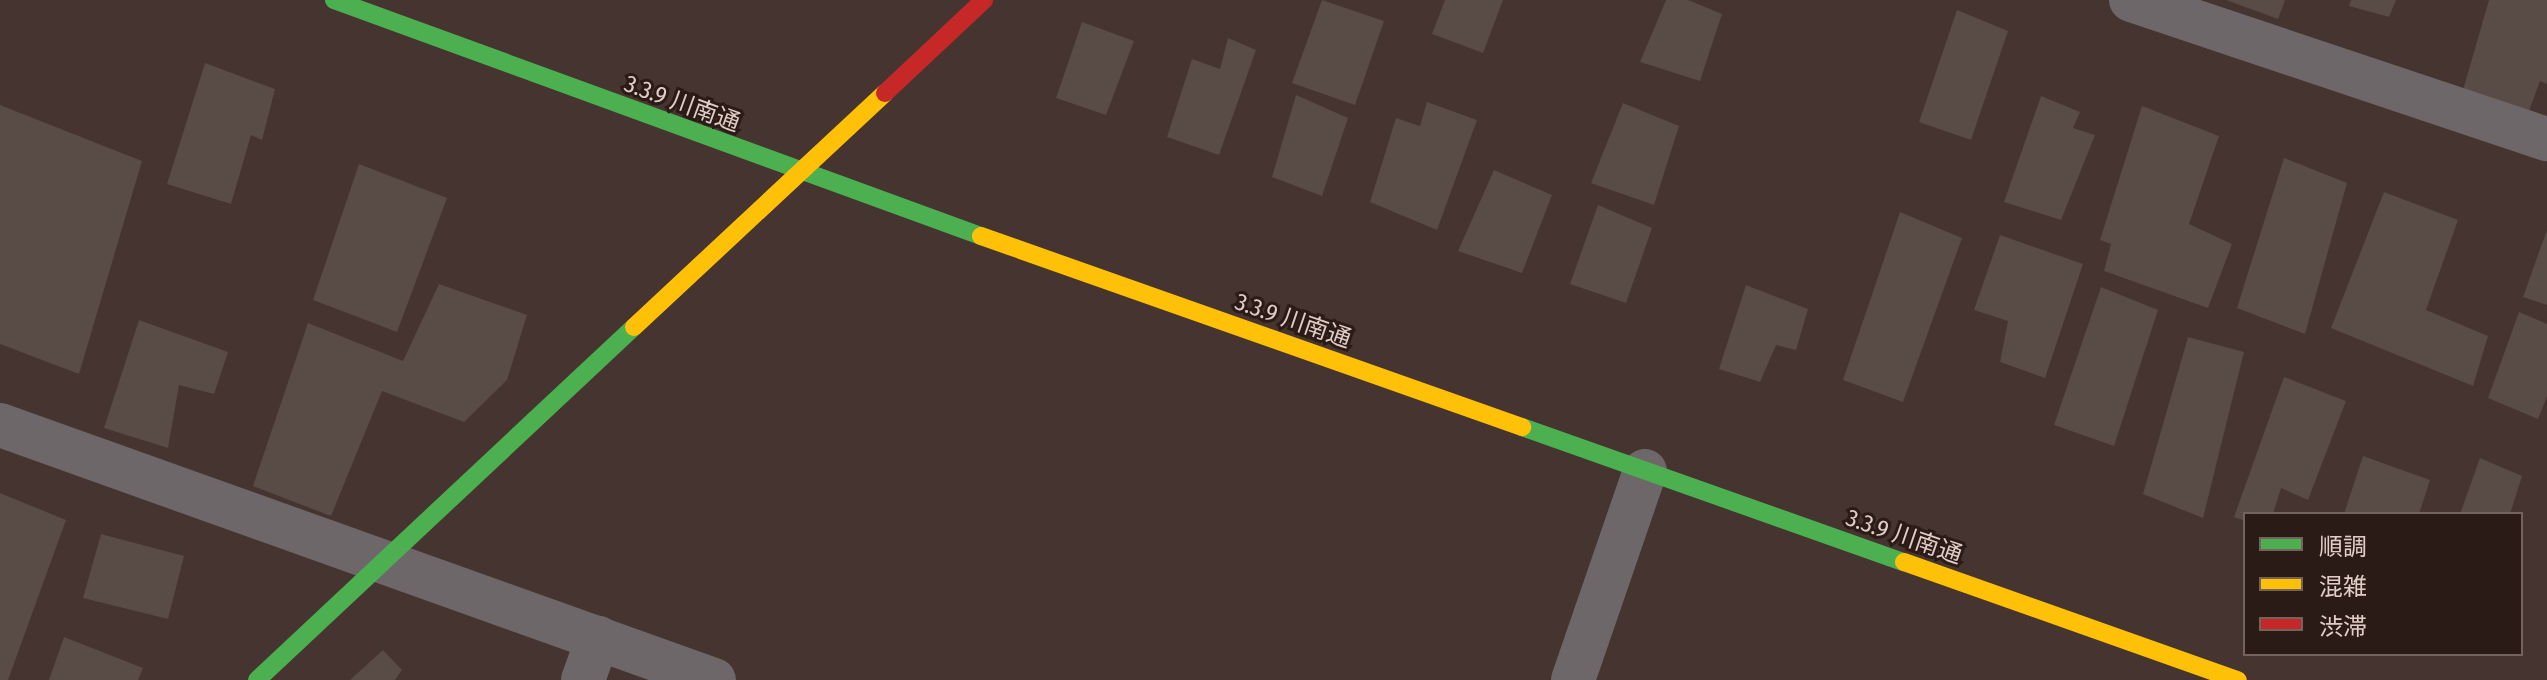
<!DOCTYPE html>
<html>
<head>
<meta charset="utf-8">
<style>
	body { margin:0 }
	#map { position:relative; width:2547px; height:680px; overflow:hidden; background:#45342f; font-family:"Fira Sans Condensed","Noto Sans JP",sans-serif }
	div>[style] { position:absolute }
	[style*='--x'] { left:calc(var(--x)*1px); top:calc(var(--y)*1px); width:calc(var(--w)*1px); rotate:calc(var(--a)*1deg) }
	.building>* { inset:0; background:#594b45 }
	.street>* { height:44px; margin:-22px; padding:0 22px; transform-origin:22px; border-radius:22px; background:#6e6769 }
	.fast>* { height:18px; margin:-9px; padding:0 9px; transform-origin:9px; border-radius:9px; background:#4caf50 }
	.slow>* { height:18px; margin:-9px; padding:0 9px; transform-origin:9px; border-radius:9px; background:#ffc107 }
	.jam>* { height:18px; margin:-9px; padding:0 9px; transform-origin:9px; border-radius:9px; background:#c62828 }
	span { translate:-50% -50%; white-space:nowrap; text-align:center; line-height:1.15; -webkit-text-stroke:6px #2a1b17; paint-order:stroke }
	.street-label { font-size:24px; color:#e1ccc6 }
	.legend { position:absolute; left:2243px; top:512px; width:280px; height:144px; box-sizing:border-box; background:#2a1b17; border:2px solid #73625d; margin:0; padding:10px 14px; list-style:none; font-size:24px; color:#e1ccc6 }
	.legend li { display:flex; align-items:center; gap:16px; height:40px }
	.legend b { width:40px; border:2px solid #73625d }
</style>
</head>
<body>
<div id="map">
	<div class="building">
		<div style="clip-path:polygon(1322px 0,1384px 21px,1355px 105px,1292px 83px)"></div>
		<div style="clip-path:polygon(1445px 0,1503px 0,1483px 53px,1432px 34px)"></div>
		<div style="clip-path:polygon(1666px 0,1688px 0,1722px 14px,1700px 81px,1640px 62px)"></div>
		<div style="clip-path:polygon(2226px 0,2285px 0,2278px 19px)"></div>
		<div style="clip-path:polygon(2351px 0,2396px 0,2389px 17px,2349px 6px)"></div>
		<div style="clip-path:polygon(2489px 0,2547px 0,2547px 84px,2540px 81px,2529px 111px,2463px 90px)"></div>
		<div style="clip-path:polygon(1957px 10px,2008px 31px,1971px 140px,1919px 122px)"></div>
		<div style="clip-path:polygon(1082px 22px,1134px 41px,1106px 115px,1056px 98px)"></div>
		<div style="clip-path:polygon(1228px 38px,1256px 50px,1219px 155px,1167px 137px,1192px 59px,1220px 69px)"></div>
		<div style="clip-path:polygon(205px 63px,275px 89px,262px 140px,251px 135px,231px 204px,167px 184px)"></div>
		<div style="clip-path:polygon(1296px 95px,1348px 118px,1322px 196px,1272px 177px)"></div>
		<div style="clip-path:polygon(2041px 96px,2080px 112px,2073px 128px,2095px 135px,2061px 220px,2004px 202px)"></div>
		<div style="clip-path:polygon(1427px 102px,1477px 120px,1437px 230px,1370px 202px,1396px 118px,1420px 126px)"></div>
		<div style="clip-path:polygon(1623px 103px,1679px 126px,1654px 205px,1591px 183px)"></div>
		<div style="clip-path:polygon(0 105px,142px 161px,79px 374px,0 344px)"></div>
		<div style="clip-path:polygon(2142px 106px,2219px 136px,2189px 224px,2232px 244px,2208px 308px,2104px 271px,2111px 244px,2100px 240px)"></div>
		<div style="clip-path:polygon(2284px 158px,2347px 183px,2305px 334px,2237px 308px)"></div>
		<div style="clip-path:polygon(359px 164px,447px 198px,397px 332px,313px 300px)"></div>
		<div style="clip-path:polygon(1494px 170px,1552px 195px,1522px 273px,1458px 251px)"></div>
		<div style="clip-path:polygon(2384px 192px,2458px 220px,2426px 310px,2488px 336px,2473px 386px,2331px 328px)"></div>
		<div style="clip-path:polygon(1598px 205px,1652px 228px,1626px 303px,1570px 284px)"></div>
		<div style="clip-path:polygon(1900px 212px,1962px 238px,1903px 402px,1843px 380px)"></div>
		<div style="clip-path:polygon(2547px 230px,2547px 305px,2523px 297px)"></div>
		<div style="clip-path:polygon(2000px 235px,2083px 264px,2045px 378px,2000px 362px,2008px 321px,1974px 310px)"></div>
		<div style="clip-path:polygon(439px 284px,527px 315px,507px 380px,464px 422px,382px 391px,331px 516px,253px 486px,308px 323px,403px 361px)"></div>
		<div style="clip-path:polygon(1746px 285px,1808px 309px,1796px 350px,1776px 345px,1760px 382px,1719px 369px)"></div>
		<div style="clip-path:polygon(2101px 287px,2158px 310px,2114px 446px,2054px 425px)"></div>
		<div style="clip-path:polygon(2519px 312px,2547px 324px,2547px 396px,2538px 419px,2488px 398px)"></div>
		<div style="clip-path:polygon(139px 320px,228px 352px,214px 394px,179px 385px,168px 448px,104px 428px)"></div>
		<div style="clip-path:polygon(2188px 337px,2244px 352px,2203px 518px,2143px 494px)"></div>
		<div style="clip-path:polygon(2284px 377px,2346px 401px,2308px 500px,2281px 488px,2273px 514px,2245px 514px,2245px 521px,2234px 517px)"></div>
		<div style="clip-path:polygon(2363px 456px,2430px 480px,2419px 514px,2344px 514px)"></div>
		<div style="clip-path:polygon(2480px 458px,2522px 476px,2510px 514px,2460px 514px)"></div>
		<div style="clip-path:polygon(0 493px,66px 520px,8px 680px,0 680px)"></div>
		<div style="clip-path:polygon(101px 534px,184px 556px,168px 619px,83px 598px)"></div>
		<div style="clip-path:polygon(64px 637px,143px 668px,138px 680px,49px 680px)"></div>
		<div style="clip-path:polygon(383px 650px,402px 670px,395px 680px,350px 680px)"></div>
	</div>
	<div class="street">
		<div style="--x:2131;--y:0;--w:439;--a:18.5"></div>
		<div style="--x:0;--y:425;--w:758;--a:19.65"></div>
		<div style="--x:583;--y:680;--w:45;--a:-70.3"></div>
		<div style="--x:1573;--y:680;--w:221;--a:-71"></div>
	</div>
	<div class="fast">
		<div style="--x:334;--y:0;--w:689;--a:20.04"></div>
		<div style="--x:1522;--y:427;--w:405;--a:19.5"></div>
		<div style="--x:257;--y:680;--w:516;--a:-43.12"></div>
	</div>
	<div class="slow">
		<div style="--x:981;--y:236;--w:574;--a:19.45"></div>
		<div style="--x:634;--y:327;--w:343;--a:-43"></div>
		<div style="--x:1904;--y:562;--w:354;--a:19.5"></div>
	</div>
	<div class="jam">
		<div style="--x:885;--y:93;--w:136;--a:-43.2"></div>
	</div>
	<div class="street-label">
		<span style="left:682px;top:104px;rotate:20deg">3.3.9 川南通</span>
		<span style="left:1293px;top:321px;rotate:19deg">3.3.9 川南通</span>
		<span style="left:1904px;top:537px;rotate:19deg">3.3.9 川南通</span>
	</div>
	<ul class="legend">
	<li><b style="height:10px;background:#4caf50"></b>順調</li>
	<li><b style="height:10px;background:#ffc107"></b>混雑</li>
	<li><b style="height:10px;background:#c62828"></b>渋滞</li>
	</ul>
</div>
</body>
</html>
